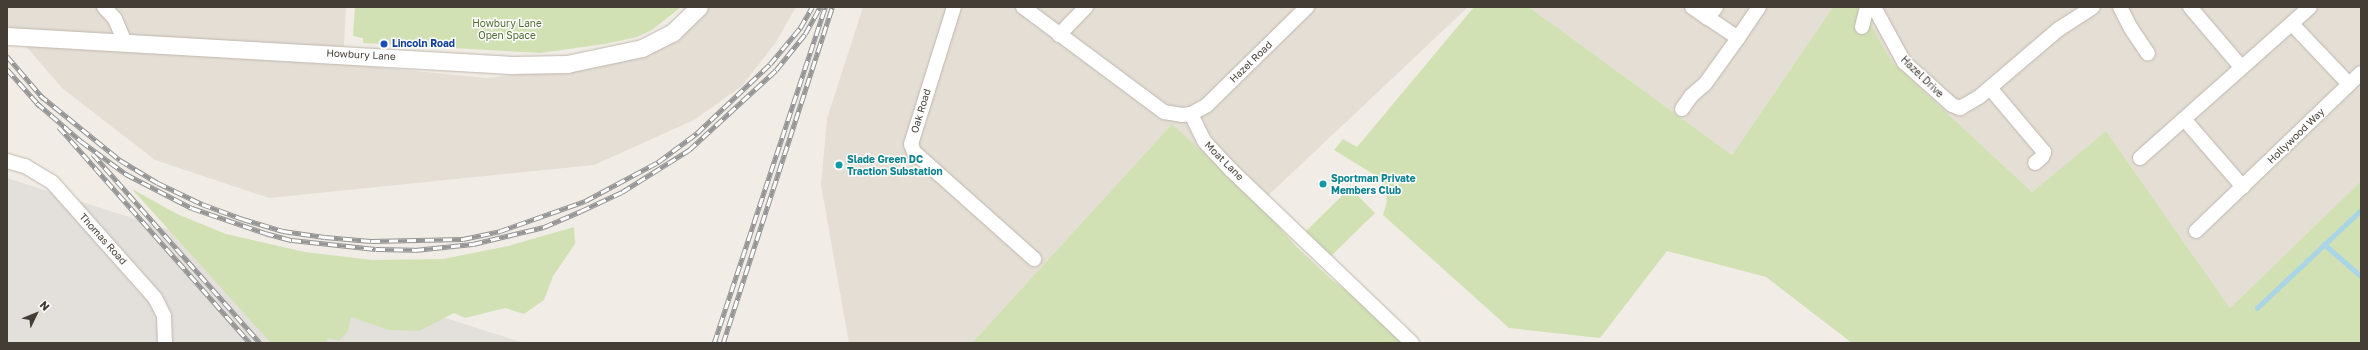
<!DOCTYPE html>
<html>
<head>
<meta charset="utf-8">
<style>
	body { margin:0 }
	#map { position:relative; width:2368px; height:350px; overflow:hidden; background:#f1ede6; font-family:"Golos Text",sans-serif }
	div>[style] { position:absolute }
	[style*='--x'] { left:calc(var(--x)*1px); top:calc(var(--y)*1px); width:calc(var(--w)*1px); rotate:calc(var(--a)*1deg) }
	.residential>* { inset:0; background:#e4ded5 }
	.industrial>* { inset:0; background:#e3dfdb }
	.green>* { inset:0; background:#d1e1b4 }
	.stream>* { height:4.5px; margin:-2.25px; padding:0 2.25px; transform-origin:2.25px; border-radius:2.25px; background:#a9d5e7 }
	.roads { filter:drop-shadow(0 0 1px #beb6ad) drop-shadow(0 0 1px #beb6ad) }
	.minor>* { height:14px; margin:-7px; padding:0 7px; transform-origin:7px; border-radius:7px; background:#fff }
	.tertiary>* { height:17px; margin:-8.5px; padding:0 8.5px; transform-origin:8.5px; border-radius:8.5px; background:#fff }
	.rail>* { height:4.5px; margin-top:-2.25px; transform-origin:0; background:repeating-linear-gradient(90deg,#fff 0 9px,#959595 0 18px); box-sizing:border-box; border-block:1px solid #959595 }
	.dots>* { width:11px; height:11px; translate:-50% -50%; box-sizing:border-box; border:2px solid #fff; border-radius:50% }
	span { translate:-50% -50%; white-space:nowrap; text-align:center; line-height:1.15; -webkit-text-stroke:3px #fff; paint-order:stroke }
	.park-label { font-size:10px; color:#4e6e31 }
	.transit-label { font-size:10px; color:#164399; font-weight:700 }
	.left { translate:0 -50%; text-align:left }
	.street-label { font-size:10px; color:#433d36 }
	.culture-label { font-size:10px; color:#0d838f; font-weight:700 }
	.frame { position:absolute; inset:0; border:8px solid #433d36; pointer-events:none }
	.north { position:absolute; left:16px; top:294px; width:40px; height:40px; -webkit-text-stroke:3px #fff; paint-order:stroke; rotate:47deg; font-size:11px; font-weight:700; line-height:16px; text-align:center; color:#433d36 }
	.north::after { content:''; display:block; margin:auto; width:14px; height:18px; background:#433d36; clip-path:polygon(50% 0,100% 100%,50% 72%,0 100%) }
</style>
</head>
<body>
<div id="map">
	<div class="residential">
		<div style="clip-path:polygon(7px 7px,346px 7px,343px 64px,488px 78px,536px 72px,630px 54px,698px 7px,796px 7px,776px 42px,742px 86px,694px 120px,594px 165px,269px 198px,155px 160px,62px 88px,7px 24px)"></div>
		<div style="clip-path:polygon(863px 7px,1468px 7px,1259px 204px,1172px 124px,972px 343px,849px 343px,821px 185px,827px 119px)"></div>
		<div style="clip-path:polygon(1529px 7px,1833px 7px,1732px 155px)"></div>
		<div style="clip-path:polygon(1861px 7px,2361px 7px,2361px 181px,2230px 308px,2106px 131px,2032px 192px,1892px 62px)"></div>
	</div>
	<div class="industrial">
		<div style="clip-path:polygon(7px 178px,524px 343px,7px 343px)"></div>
	</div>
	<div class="green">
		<div style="clip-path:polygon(355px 7px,681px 7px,652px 30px,637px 37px,605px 44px,540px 53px,363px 43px,363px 38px,353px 36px)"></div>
		<div style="clip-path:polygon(1474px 7px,1529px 7px,1732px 155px,1833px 7px,1861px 7px,1892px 62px,2032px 192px,2106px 131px,2230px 308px,2361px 181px,2361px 343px,1852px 343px,1766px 277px,1667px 251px,1600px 338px,1509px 328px,1383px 215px,1387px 201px,1385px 188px,1378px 177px,1334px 150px,1343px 139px,1357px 147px)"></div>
		<div style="clip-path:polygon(1172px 124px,1259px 204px,1295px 245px,1331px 279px,1370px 309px,1406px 343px,972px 343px)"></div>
		<div style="clip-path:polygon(1350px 188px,1375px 213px,1329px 258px,1304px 233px)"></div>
		<div style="clip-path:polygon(132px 189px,177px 214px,226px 234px,305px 252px,372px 260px,443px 259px,508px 246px,574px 227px,575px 244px,553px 276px,544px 300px,524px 314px,505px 308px,465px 318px,454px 313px,419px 331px,389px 330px,351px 317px,348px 331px,339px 341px,328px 338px,326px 343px,271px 343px)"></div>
	</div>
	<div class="stream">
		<div style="--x:2324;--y:244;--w:49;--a:40.9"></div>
		<div style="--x:2257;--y:308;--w:143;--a:-43.3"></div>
	</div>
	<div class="roads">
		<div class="minor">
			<div style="--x:104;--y:7;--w:16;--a:47"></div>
			<div style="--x:115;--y:19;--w:25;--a:67"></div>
			<div style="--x:954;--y:7;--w:144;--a:107.4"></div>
			<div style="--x:911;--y:144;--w:9;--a:69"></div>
			<div style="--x:914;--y:152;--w:161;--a:41.7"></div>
			<div style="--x:1023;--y:7;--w:176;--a:36.7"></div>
			<div style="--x:1164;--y:112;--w:18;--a:9"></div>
			<div style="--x:1182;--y:115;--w:9;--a:-6"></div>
			<div style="--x:1191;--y:114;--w:18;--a:-29"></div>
			<div style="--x:1207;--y:105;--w:140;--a:-44.4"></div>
			<div style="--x:1692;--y:7;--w:19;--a:35"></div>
			<div style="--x:1708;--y:18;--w:14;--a:-54"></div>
			<div style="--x:1874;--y:7;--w:63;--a:61.4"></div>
			<div style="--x:1904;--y:62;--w:64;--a:41.9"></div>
			<div style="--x:1952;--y:105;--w:9;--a:21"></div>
			<div style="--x:1960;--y:108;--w:22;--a:-30"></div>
			<div style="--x:1979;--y:97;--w:105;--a:-40.4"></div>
			<div style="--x:2059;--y:29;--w:40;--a:-32.9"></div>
			<div style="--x:2120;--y:7;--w:22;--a:63"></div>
			<div style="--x:2130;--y:27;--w:32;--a:56"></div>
			<div style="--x:2190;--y:7;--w:79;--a:49.6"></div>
			<div style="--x:2292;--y:24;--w:83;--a:46.5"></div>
			<div style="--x:1862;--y:27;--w:21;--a:-76"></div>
			<div style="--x:1059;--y:35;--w:39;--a:-46"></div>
			<div style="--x:1738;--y:38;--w:37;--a:-56"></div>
			<div style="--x:1990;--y:88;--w:84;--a:49.8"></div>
			<div style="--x:2044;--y:152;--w:5;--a:112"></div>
			<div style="--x:2042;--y:157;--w:9;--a:139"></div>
			<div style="--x:1682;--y:109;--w:16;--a:-55"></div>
			<div style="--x:1691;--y:96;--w:18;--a:-41"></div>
			<div style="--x:1705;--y:84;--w:57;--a:-54.3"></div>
			<div style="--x:1738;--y:38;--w:36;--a:-146"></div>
			<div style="--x:1191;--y:114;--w:30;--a:64"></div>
			<div style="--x:1204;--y:141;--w:40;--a:47"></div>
			<div style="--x:1231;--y:170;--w:250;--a:43.7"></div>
			<div style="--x:2184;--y:119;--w:90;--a:49.1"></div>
			<div style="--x:2140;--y:158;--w:227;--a:-41.6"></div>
			<div style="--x:7;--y:161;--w:19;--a:16"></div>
			<div style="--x:25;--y:166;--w:31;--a:31"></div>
			<div style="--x:52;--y:182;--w:155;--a:48.4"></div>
			<div style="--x:155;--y:298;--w:20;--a:63"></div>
			<div style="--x:164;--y:316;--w:27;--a:88"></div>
			<div style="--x:2196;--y:231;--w:228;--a:-43.8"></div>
		</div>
		<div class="tertiary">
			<div style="--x:7;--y:36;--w:505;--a:3.29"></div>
			<div style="--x:511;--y:65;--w:56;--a:-1"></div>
			<div style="--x:567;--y:64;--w:77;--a:-12"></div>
			<div style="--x:642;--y:48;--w:35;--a:-27"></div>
			<div style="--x:673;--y:32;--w:36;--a:-44"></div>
		</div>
	</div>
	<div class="rail">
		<div style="--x:7;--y:56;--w:57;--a:49.3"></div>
		<div style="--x:7;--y:69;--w:50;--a:48.3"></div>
		<div style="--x:40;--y:95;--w:103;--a:39.1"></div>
		<div style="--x:120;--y:160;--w:44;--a:31.2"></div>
		<div style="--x:158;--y:183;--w:49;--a:25.5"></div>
		<div style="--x:202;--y:204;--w:44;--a:20.1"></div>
		<div style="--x:243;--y:219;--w:42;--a:16.7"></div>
		<div style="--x:283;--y:231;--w:42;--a:8.1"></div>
		<div style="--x:325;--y:237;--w:46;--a:5"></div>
		<div style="--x:371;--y:241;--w:92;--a:-1.2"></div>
		<div style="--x:463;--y:239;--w:38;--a:-12"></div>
		<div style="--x:500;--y:231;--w:90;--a:-19.4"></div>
		<div style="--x:585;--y:201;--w:83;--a:-28.1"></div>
		<div style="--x:658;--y:162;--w:49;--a:-36.6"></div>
		<div style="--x:697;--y:133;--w:100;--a:-43.4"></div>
		<div style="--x:770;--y:64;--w:47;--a:-50.2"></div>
		<div style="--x:800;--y:28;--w:24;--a:-60"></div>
		<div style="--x:37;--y:103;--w:58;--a:40.8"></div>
		<div style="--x:81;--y:141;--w:56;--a:36.3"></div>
		<div style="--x:126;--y:174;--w:74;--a:27.3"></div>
		<div style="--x:192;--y:208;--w:77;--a:18.9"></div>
		<div style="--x:265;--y:233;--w:28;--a:15"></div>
		<div style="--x:292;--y:240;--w:84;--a:6.1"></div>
		<div style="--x:376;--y:249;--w:39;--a:1"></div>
		<div style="--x:415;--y:250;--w:58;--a:-5.9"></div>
		<div style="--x:473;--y:244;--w:73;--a:-13.5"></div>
		<div style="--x:544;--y:227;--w:40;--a:-23.4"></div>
		<div style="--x:581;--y:211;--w:45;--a:-24.9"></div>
		<div style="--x:622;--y:192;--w:79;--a:-32.1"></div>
		<div style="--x:689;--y:150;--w:118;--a:-42.6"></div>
		<div style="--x:776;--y:70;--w:46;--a:-51.1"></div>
		<div style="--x:805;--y:34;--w:31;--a:-61"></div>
		<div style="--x:59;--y:127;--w:288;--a:48.5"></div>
		<div style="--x:93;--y:154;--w:252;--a:48.5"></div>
		<div style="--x:714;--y:343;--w:354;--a:-71.7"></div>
		<div style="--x:723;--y:343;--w:353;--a:-72"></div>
	</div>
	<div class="dots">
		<div style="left:384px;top:44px;background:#1a4fb4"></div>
		<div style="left:839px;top:165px;background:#0f9aa8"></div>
		<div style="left:1323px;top:184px;background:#0f9aa8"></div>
	</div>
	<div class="park-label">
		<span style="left:507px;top:29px">Howbury Lane<br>Open Space</span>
	</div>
	<div class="transit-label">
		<span class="left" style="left:392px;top:44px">Lincoln Road</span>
	</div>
	<div class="street-label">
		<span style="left:361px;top:55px;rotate:3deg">Howbury Lane</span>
		<span style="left:1251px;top:62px;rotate:-44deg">Hazel Road</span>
		<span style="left:1922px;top:77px;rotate:44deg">Hazel Drive</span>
		<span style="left:921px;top:111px;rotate:-73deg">Oak Road</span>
		<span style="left:2296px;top:136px;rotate:-44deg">Hollywood Way</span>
		<span style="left:1224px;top:161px;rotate:45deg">Moat Lane</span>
		<span style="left:103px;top:239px;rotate:48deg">Thomas Road</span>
	</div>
	<div class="culture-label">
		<span class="left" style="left:847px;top:165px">Slade Green DC<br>Traction Substation</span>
		<span class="left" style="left:1331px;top:184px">Sportman Private<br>Members Club</span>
	</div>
	<div class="frame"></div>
	<div class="north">N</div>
</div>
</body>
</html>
